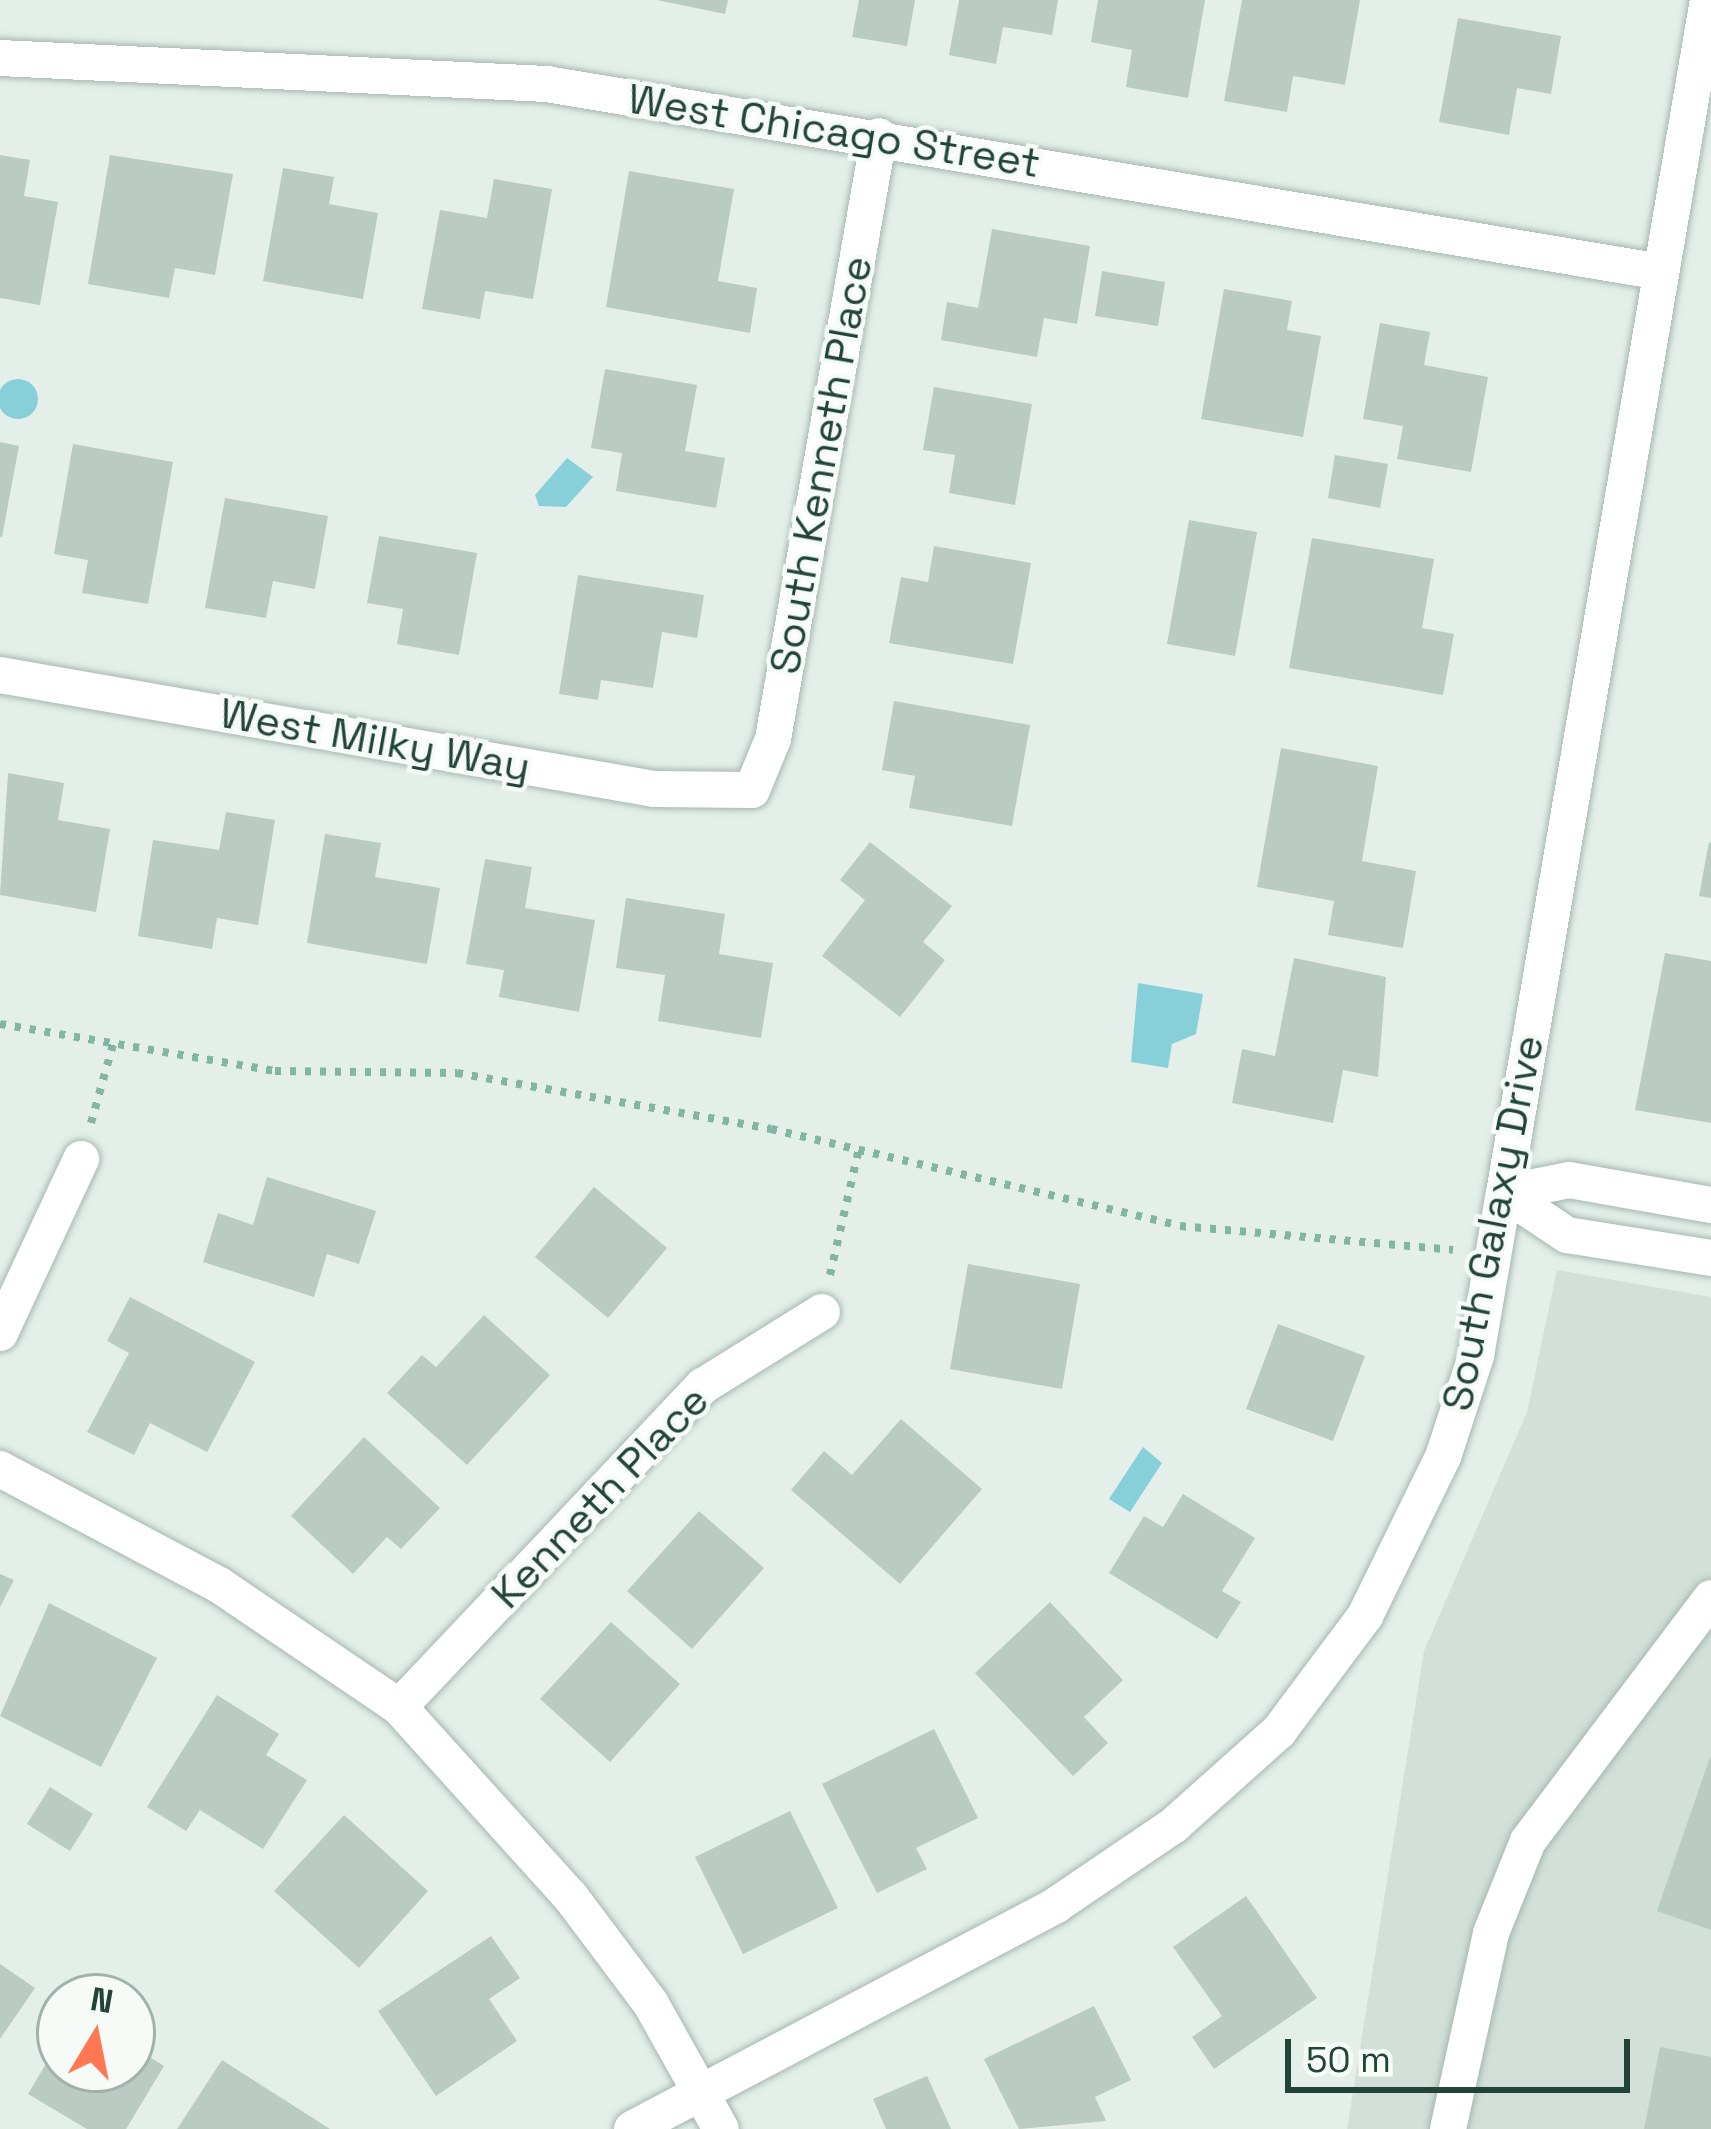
<!DOCTYPE html>
<html>
<head>
<meta charset="utf-8">
<style>
	body { margin:0 }
	#map { position:relative; width:1711px; height:2129px; overflow:hidden; background:#e5efea; font-family:"Space Grotesk",sans-serif }
	div>[style] { position:absolute }
	[style*='--x'] { left:calc(var(--x)*1px); top:calc(var(--y)*1px); width:calc(var(--w)*1px); rotate:calc(var(--a)*1deg) }
	.built>* { inset:0; background:#d2e0d9 }
	.water>* { inset:0; background:#88d0d9 }
	.round { border-radius:50% }
	.building>* { inset:0; background:#b9cbc3 }
	.path>* { height:8px; margin-top:-4px; transform-origin:0; background:repeating-linear-gradient(90deg,#82b6a4 0 6px,transparent 0 15px) }
	.roads { filter:drop-shadow(0 0 3px #a6b8b1) drop-shadow(0 0 3px #a6b8b1) }
	.minor>* { height:36px; margin:-18px; padding:0 18px; transform-origin:18px; border-radius:18px; background:#fff }
	.tertiary>* { height:36px; margin:-18px; padding:0 18px; transform-origin:18px; border-radius:18px; background:#fff }
	span { translate:-50% -50%; white-space:nowrap; text-align:center; line-height:1.15; -webkit-text-stroke:9px #f6fbf8; paint-order:stroke }
	.street-label { font-size:42px; color:#214439 }
	.north { position:absolute; left:36px; top:1973px; width:120px; height:120px; box-sizing:border-box; background:#f6fbf8; border:3px solid #a1b2ac; border-radius:50%; rotate:10deg; font-size:33px; font-weight:700; line-height:48px; text-align:center; color:#214439 }
	.north::after { content:''; display:block; margin:auto; width:42px; height:54px; background:#ff7753; clip-path:polygon(50% 0,100% 100%,50% 72%,0 100%) }
	.scale { position:absolute; left:1285px; top:2039px; width:345px; height:54px; box-sizing:border-box; border:6px solid #214439; border-top:0; padding-left:15px; font-size:36px; line-height:42px; white-space:nowrap; color:#214439; -webkit-text-stroke:9px #f6fbf8; paint-order:stroke }
</style>
</head>
<body>
<div id="map">
	<div class="built">
		<div style="clip-path:polygon(1557px 1270px,1711px 1297px,1711px 2129px,1347px 2129px,1424px 1651px,1527px 1412px)"></div>
	</div>
	<div class="water">
		<div class="round" style="left:-2px;top:379px;width:40px;height:40px"></div>
		<div style="clip-path:polygon(567px 458px,593px 477px,566px 507px,539px 506px,535px 495px)"></div>
		<div style="clip-path:polygon(1138px 983px,1203px 994px,1196px 1034px,1172px 1044px,1168px 1068px,1131px 1062px)"></div>
		<div style="clip-path:polygon(1143px 1447px,1162px 1463px,1130px 1512px,1109px 1499px)"></div>
	</div>
	<div class="building">
		<div style="clip-path:polygon(657px 0,728px 0,725px 14px)"></div>
		<div style="clip-path:polygon(859px 0,915px 0,907px 46px,852px 37px)"></div>
		<div style="clip-path:polygon(959px 0,1058px 0,1052px 35px,1003px 27px,996px 64px,949px 55px)"></div>
		<div style="clip-path:polygon(1098px 0,1205px 0,1188px 98px,1126px 87px,1132px 50px,1091px 42px)"></div>
		<div style="clip-path:polygon(1242px 0,1360px 0,1345px 85px,1293px 76px,1287px 112px,1224px 101px)"></div>
		<div style="clip-path:polygon(1458px 18px,1561px 36px,1551px 94px,1517px 88px,1509px 135px,1439px 122px)"></div>
		<div style="clip-path:polygon(0 155px,30px 160px,24px 196px,58px 202px,40px 305px,0 298px)"></div>
		<div style="clip-path:polygon(110px 155px,233px 174px,215px 275px,175px 268px,169px 298px,88px 284px)"></div>
		<div style="clip-path:polygon(283px 168px,334px 177px,329px 204px,378px 213px,363px 299px,263px 281px)"></div>
		<div style="clip-path:polygon(629px 171px,734px 189px,718px 281px,757px 288px,750px 333px,606px 307px)"></div>
		<div style="clip-path:polygon(494px 179px,552px 189px,533px 299px,485px 291px,480px 319px,422px 309px,440px 210px,487px 218px)"></div>
		<div style="clip-path:polygon(992px 229px,1090px 246px,1077px 324px,1044px 318px,1037px 357px,941px 340px,947px 302px,978px 308px)"></div>
		<div style="clip-path:polygon(1102px 271px,1165px 282px,1158px 326px,1095px 316px)"></div>
		<div style="clip-path:polygon(1224px 289px,1292px 301px,1287px 330px,1321px 336px,1303px 437px,1201px 419px)"></div>
		<div style="clip-path:polygon(1380px 323px,1430px 332px,1424px 365px,1488px 377px,1471px 472px,1397px 459px,1403px 426px,1363px 419px)"></div>
		<div style="clip-path:polygon(605px 369px,697px 385px,685px 451px,725px 458px,716px 508px,616px 491px,622px 453px,591px 448px)"></div>
		<div style="clip-path:polygon(934px 387px,1032px 404px,1015px 505px,949px 493px,955px 455px,923px 450px)"></div>
		<div style="clip-path:polygon(0 442px,19px 446px,2px 537px,0 537px)"></div>
		<div style="clip-path:polygon(73px 444px,173px 462px,148px 604px,82px 593px,88px 560px,54px 554px)"></div>
		<div style="clip-path:polygon(1335px 455px,1388px 464px,1380px 508px,1328px 498px)"></div>
		<div style="clip-path:polygon(225px 498px,328px 516px,315px 589px,273px 581px,266px 618px,205px 608px)"></div>
		<div style="clip-path:polygon(1189px 520px,1257px 532px,1235px 656px,1167px 644px)"></div>
		<div style="clip-path:polygon(379px 536px,477px 553px,459px 655px,397px 644px,403px 609px,367px 603px)"></div>
		<div style="clip-path:polygon(1312px 538px,1434px 559px,1422px 628px,1454px 634px,1443px 695px,1289px 668px)"></div>
		<div style="clip-path:polygon(934px 546px,1031px 563px,1013px 664px,889px 643px,901px 577px,928px 582px)"></div>
		<div style="clip-path:polygon(578px 575px,704px 595px,697px 638px,662px 632px,653px 688px,601px 680px,598px 700px,559px 694px)"></div>
		<div style="clip-path:polygon(894px 701px,1030px 725px,1012px 826px,909px 808px,915px 776px,882px 770px)"></div>
		<div style="clip-path:polygon(1281px 748px,1378px 766px,1362px 861px,1416px 871px,1403px 948px,1328px 935px,1334px 901px,1257px 887px)"></div>
		<div style="clip-path:polygon(8px 773px,64px 783px,58px 820px,110px 829px,96px 912px,0 895px)"></div>
		<div style="clip-path:polygon(226px 812px,275px 820px,258px 925px,217px 918px,212px 949px,138px 936px,153px 840px,219px 850px)"></div>
		<div style="clip-path:polygon(325px 834px,381px 843px,375px 877px,440px 888px,427px 964px,307px 943px)"></div>
		<div style="clip-path:polygon(870px 842px,952px 906px,923px 942px,945px 960px,900px 1017px,822px 956px,865px 900px,840px 880px)"></div>
		<div style="clip-path:polygon(1709px 842px,1711px 843px,1711px 898px,1699px 896px)"></div>
		<div style="clip-path:polygon(485px 859px,532px 867px,525px 908px,595px 920px,579px 1012px,499px 997px,504px 970px,466px 964px)"></div>
		<div style="clip-path:polygon(626px 898px,725px 914px,719px 954px,773px 963px,761px 1038px,658px 1021px,665px 975px,616px 968px)"></div>
		<div style="clip-path:polygon(1665px 953px,1711px 961px,1711px 1123px,1635px 1110px)"></div>
		<div style="clip-path:polygon(1294px 958px,1386px 977px,1378px 1077px,1343px 1070px,1333px 1123px,1232px 1103px,1242px 1049px,1275px 1056px)"></div>
		<div style="clip-path:polygon(267px 1177px,376px 1211px,359px 1264px,327px 1254px,314px 1297px,203px 1262px,218px 1213px,253px 1225px)"></div>
		<div style="clip-path:polygon(594px 1187px,667px 1248px,608px 1318px,535px 1257px)"></div>
		<div style="clip-path:polygon(968px 1264px,1080px 1284px,1062px 1389px,950px 1369px)"></div>
		<div style="clip-path:polygon(130px 1297px,255px 1362px,207px 1452px,150px 1423px,134px 1455px,87px 1432px,129px 1353px,107px 1341px)"></div>
		<div style="clip-path:polygon(484px 1315px,550px 1375px,467px 1465px,387px 1393px,422px 1355px,436px 1367px)"></div>
		<div style="clip-path:polygon(1278px 1324px,1365px 1356px,1333px 1441px,1246px 1409px)"></div>
		<div style="clip-path:polygon(901px 1419px,982px 1489px,900px 1584px,791px 1490px,824px 1451px,852px 1475px)"></div>
		<div style="clip-path:polygon(364px 1437px,440px 1508px,401px 1549px,387px 1537px,353px 1574px,291px 1516px)"></div>
		<div style="clip-path:polygon(1183px 1494px,1255px 1538px,1222px 1591px,1241px 1602px,1217px 1639px,1109px 1573px,1144px 1516px,1163px 1527px)"></div>
		<div style="clip-path:polygon(699px 1511px,764px 1568px,692px 1649px,627px 1591px)"></div>
		<div style="clip-path:polygon(0 1574px,14px 1580px,0 1607px)"></div>
		<div style="clip-path:polygon(1050px 1602px,1123px 1680px,1084px 1717px,1108px 1743px,1073px 1776px,975px 1673px)"></div>
		<div style="clip-path:polygon(49px 1603px,157px 1658px,101px 1767px,0 1716px)"></div>
		<div style="clip-path:polygon(611px 1622px,680px 1684px,610px 1762px,540px 1699px)"></div>
		<div style="clip-path:polygon(217px 1695px,279px 1734px,266px 1755px,307px 1780px,263px 1849px,200px 1810px,186px 1831px,147px 1807px)"></div>
		<div style="clip-path:polygon(934px 1729px,978px 1818px,916px 1848px,927px 1869px,877px 1893px,822px 1784px)"></div>
		<div style="clip-path:polygon(1710px 1757px,1711px 1757px,1711px 1930px,1657px 1911px)"></div>
		<div style="clip-path:polygon(50px 1787px,93px 1814px,70px 1851px,27px 1824px)"></div>
		<div style="clip-path:polygon(790px 1811px,838px 1908px,743px 1954px,695px 1857px)"></div>
		<div style="clip-path:polygon(344px 1815px,428px 1891px,359px 1968px,274px 1891px)"></div>
		<div style="clip-path:polygon(1246px 1896px,1317px 1998px,1214px 2069px,1192px 2037px,1222px 2016px,1173px 1947px)"></div>
		<div style="clip-path:polygon(491px 1936px,520px 1978px,489px 1999px,517px 2041px,436px 2096px,378px 2011px)"></div>
		<div style="clip-path:polygon(0 1964px,35px 1988px,0 2039px)"></div>
		<div style="clip-path:polygon(1094px 2006px,1131px 2080px,1095px 2097px,1106px 2121px,1019px 2129px,984px 2059px)"></div>
		<div style="clip-path:polygon(60px 2040px,60px 2069px,132px 2069px,132px 2046px,164px 2066px,126px 2129px,87px 2129px,28px 2094px)"></div>
		<div style="clip-path:polygon(1660px 2047px,1711px 2057px,1711px 2129px,1644px 2129px)"></div>
		<div style="clip-path:polygon(222px 2060px,330px 2129px,177px 2129px)"></div>
		<div style="clip-path:polygon(927px 2076px,951px 2129px,886px 2129px,873px 2099px)"></div>
	</div>
	<div class="path">
		<div style="--x:0;--y:1024;--w:279;--a:9.7"></div>
		<div style="--x:275;--y:1071;--w:182;--a:0.6"></div>
		<div style="--x:457;--y:1073;--w:319;--a:10.1"></div>
		<div style="--x:771;--y:1129;--w:420;--a:13.3"></div>
		<div style="--x:1180;--y:1226;--w:274;--a:5"></div>
		<div style="--x:91;--y:1123;--w:82;--a:-74.4"></div>
		<div style="--x:830;--y:1275;--w:130;--a:-77.1"></div>
	</div>
	<div class="roads">
		<div class="minor">
			<div style="--x:0;--y:58;--w:548;--a:2.72"></div>
			<div style="--x:547;--y:84;--w:1130;--a:9.58"></div>
			<div style="--x:0;--y:675;--w:664;--a:9.89"></div>
			<div style="--x:654;--y:789;--w:98;--a:0.6"></div>
			<div style="--x:752;--y:790;--w:55;--a:-67.6"></div>
			<div style="--x:773;--y:739;--w:612;--a:-80.03"></div>
			<div style="--x:1504;--y:1193;--w:76;--a:33.7"></div>
			<div style="--x:1567;--y:1235;--w:146;--a:9.1"></div>
			<div style="--x:1504;--y:1193;--w:66;--a:-11.3"></div>
			<div style="--x:1569;--y:1180;--w:144;--a:10"></div>
			<div style="--x:0;--y:1333;--w:192;--a:-65"></div>
			<div style="--x:0;--y:1469;--w:248;--a:27.9"></div>
			<div style="--x:219;--y:1585;--w:217;--a:34.1"></div>
			<div style="--x:399;--y:1707;--w:255;--a:47.9"></div>
			<div style="--x:570;--y:1896;--w:135;--a:53.1"></div>
			<div style="--x:651;--y:2004;--w:143;--a:60.8"></div>
			<div style="--x:399;--y:1707;--w:442;--a:-46.6"></div>
			<div style="--x:703;--y:1386;--w:140;--a:-31.9"></div>
			<div style="--x:632;--y:2129;--w:480;--a:-27.8"></div>
			<div style="--x:1056;--y:1905;--w:143;--a:-34.1"></div>
			<div style="--x:1174;--y:1825;--w:141;--a:-41.8"></div>
			<div style="--x:1279;--y:1731;--w:144;--a:-53.2"></div>
			<div style="--x:1365;--y:1616;--w:177;--a:-63.9"></div>
			<div style="--x:1443;--y:1457;--w:106;--a:-71.9"></div>
			<div style="--x:1476;--y:1356;--w:165;--a:-80.3"></div>
			<div style="--x:1448;--y:2129;--w:201;--a:-77.6"></div>
			<div style="--x:1491;--y:1933;--w:99;--a:-68.1"></div>
			<div style="--x:1528;--y:1841;--w:304;--a:-53"></div>
		</div>
		<div class="tertiary">
			<div style="--x:1504;--y:1193;--w:1210;--a:-80.3"></div>
		</div>
	</div>
	<div class="street-label">
		<span style="left:834px;top:131px;rotate:9deg">West Chicago Street</span>
		<span style="left:821px;top:465px;rotate:-80deg">South Kenneth Place</span>
		<span style="left:375px;top:740px;rotate:10deg">West Milky Way</span>
		<span style="left:1493px;top:1223px;rotate:-79deg">South Galaxy Drive</span>
		<span style="left:600px;top:1497px;rotate:-46deg">Kenneth Place</span>
	</div>
	<div class="north">N</div>
	<div class="scale">50 m</div>
</div>
</body>
</html>
